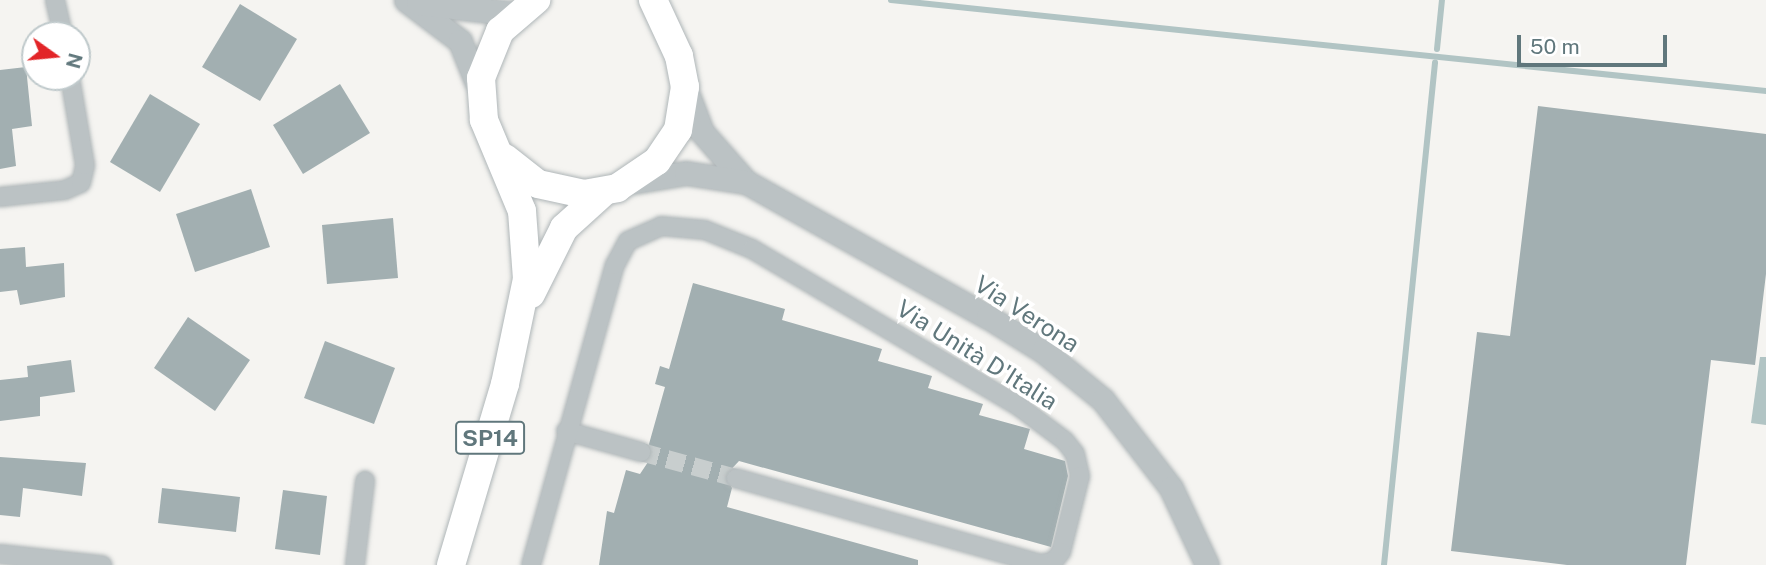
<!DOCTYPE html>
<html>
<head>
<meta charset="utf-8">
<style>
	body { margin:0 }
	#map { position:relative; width:1766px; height:565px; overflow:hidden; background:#f5f4f1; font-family:"Public Sans",sans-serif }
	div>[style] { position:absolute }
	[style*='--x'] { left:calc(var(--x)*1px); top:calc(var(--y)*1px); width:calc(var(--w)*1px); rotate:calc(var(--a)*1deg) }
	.water>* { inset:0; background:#b1c4c4 }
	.stream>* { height:6px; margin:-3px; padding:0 3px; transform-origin:3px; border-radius:3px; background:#b1c4c4 }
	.building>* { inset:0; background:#a2afb1 }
	.minor-tunnel>* { height:18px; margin-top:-9px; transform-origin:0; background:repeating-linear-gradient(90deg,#c8cece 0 18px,transparent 0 27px) }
	.roads { filter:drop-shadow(0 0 2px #afb6b8) drop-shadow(0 0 2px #afb6b8) }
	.minor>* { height:18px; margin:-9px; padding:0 9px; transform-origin:9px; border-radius:9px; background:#bbc2c4 }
	.tertiary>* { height:23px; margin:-11.5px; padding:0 11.5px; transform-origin:11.5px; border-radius:11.5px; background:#bbc2c4 }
	.primary>* { height:28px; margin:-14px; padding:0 14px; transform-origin:14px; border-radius:14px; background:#fff }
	span { translate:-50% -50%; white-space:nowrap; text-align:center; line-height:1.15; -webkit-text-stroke:7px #fff; paint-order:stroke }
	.shield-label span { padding:2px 5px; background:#fff; border:2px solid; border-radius:5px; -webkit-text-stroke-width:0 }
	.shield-label { font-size:23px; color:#60777c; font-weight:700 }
	.street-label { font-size:24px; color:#60777c }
	.north { position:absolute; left:21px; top:21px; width:70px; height:70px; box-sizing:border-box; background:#fff; border:2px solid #bfc9cb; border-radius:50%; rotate:105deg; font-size:19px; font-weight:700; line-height:28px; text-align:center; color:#60777c }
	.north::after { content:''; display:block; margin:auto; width:24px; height:32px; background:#e22528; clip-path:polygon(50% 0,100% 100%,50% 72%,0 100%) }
	.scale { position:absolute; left:1517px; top:35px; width:150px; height:32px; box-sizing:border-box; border:4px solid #60777c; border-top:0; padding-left:9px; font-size:21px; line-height:24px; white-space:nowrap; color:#60777c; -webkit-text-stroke:5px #fff; paint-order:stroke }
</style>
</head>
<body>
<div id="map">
	<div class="water">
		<div style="clip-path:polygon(1760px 357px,1766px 357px,1766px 425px,1751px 423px)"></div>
	</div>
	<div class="stream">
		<div style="--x:891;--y:0;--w:880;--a:5.94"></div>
		<div style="--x:1437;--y:49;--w:49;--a:-84.2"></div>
		<div style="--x:1384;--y:565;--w:505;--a:-84.2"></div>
	</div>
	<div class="building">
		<div style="clip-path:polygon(240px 4px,297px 39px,260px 101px,202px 67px)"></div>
		<div style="clip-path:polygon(26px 67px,32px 126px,12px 129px,16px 166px,0 169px,0 70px)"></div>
		<div style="clip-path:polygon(340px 84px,370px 133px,303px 174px,273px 125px)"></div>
		<div style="clip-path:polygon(150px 94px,200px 124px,160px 192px,110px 162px)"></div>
		<div style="clip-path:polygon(1538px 106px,1766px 134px,1766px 274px,1755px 365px,1711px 360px,1686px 565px,1567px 565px,1451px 551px,1477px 332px,1510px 336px)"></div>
		<div style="clip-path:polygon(251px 189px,270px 247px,195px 272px,176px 214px)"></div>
		<div style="clip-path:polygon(393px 218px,398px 278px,327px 284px,322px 225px)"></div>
		<div style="clip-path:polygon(25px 247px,26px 267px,64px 263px,65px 297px,20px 305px,17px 290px,0 292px,0 249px)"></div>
		<div style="clip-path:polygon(693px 283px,785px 309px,782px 320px,882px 349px,878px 361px,932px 376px,928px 388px,983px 404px,979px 415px,1030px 429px,1024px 449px,1065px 461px,1068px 476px,1051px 547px,739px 461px,725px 476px,732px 488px,727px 507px,918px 560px,918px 565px,599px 565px,607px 511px,614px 513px,626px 470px,640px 474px,652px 456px,649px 444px,665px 387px,655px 384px,660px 366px,669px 369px)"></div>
		<div style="clip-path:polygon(188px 317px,250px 360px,215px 411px,154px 368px)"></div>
		<div style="clip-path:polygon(325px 341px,395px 368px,374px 424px,304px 398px)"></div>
		<div style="clip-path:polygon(71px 360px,75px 392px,40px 397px,40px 416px,0 421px,0 380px,28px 377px,27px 366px)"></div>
		<div style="clip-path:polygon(0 457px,86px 463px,82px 496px,23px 488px,20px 517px,0 515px)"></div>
		<div style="clip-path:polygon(162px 488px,240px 497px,236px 532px,158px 523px)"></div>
		<div style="clip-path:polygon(283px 490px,327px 496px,320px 555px,275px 549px)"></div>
	</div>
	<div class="minor-tunnel">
		<div style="--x:641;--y:452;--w:98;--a:15.3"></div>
	</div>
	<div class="roads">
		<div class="minor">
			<div style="--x:55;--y:0;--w:36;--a:77"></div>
			<div style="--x:0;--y:197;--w:65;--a:-6.1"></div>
			<div style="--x:65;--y:190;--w:17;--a:-24"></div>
			<div style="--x:81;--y:183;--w:18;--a:-77"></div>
			<div style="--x:85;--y:165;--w:89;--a:-99.7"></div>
			<div style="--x:566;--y:431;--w:78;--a:15.6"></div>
			<div style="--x:0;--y:554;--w:103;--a:6.2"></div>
			<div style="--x:355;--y:565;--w:85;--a:-83.2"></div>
			<div style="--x:531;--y:565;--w:312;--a:-74.4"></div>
			<div style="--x:615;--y:265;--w:27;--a:-62"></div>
			<div style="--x:628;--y:241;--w:36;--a:-24"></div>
			<div style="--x:661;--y:226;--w:44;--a:5.2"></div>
			<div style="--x:705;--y:230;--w:51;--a:22"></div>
			<div style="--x:752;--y:249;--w:308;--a:30.5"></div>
			<div style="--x:1017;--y:405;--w:60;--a:36.9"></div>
			<div style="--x:1065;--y:441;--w:16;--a:52"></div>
			<div style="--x:1075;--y:454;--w:23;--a:77"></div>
			<div style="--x:1080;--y:476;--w:78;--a:104"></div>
			<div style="--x:1061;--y:552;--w:11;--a:128"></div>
			<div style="--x:1054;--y:561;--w:13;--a:167"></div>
			<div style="--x:1041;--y:564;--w:317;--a:-164.3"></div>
		</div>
		<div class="tertiary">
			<div style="--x:406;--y:0;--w:68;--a:37.2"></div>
			<div style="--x:460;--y:41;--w:54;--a:68.2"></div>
			<div style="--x:418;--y:3;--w:99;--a:6.4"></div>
			<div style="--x:685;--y:87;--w:48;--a:69.3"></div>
			<div style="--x:702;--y:132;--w:67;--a:48.7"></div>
			<div style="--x:746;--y:182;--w:277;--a:29.2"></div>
			<div style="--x:988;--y:317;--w:65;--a:31.7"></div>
			<div style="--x:1043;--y:351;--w:77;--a:39.2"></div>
			<div style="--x:1103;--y:400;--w:111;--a:52.3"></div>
			<div style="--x:1171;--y:488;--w:85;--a:64.9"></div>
			<div style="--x:632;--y:182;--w:55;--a:-9.5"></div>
			<div style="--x:686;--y:173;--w:61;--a:8.5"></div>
		</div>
		<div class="primary">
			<div style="--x:505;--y:158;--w:42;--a:38.2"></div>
			<div style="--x:538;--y:184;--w:47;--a:12.3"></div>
			<div style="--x:584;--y:194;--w:34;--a:-10"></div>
			<div style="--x:617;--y:188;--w:48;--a:-34"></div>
			<div style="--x:657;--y:161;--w:37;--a:-56"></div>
			<div style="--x:678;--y:130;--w:44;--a:-80.8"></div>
			<div style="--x:685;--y:87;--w:32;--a:-101"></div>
			<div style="--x:679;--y:56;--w:62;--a:-114.9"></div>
			<div style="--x:531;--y:294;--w:74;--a:-63.4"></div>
			<div style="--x:564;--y:228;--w:55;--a:-42.1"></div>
			<div style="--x:451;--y:565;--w:189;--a:-73.4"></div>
			<div style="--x:505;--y:384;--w:107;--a:-78.2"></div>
			<div style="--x:527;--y:279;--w:68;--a:-94.2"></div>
			<div style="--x:522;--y:211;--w:99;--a:-112.7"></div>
			<div style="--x:484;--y:120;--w:42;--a:-94.1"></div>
			<div style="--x:481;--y:78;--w:51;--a:-68"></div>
			<div style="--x:500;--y:31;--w:48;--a:-40.7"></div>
		</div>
	</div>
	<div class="shield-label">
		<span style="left:490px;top:438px">SP14</span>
	</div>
	<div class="street-label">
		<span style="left:1027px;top:314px;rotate:33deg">Via Verona</span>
		<span style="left:977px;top:355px;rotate:32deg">Via Unità D'Italia</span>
	</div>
	<div class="north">N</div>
	<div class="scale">50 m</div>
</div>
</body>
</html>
